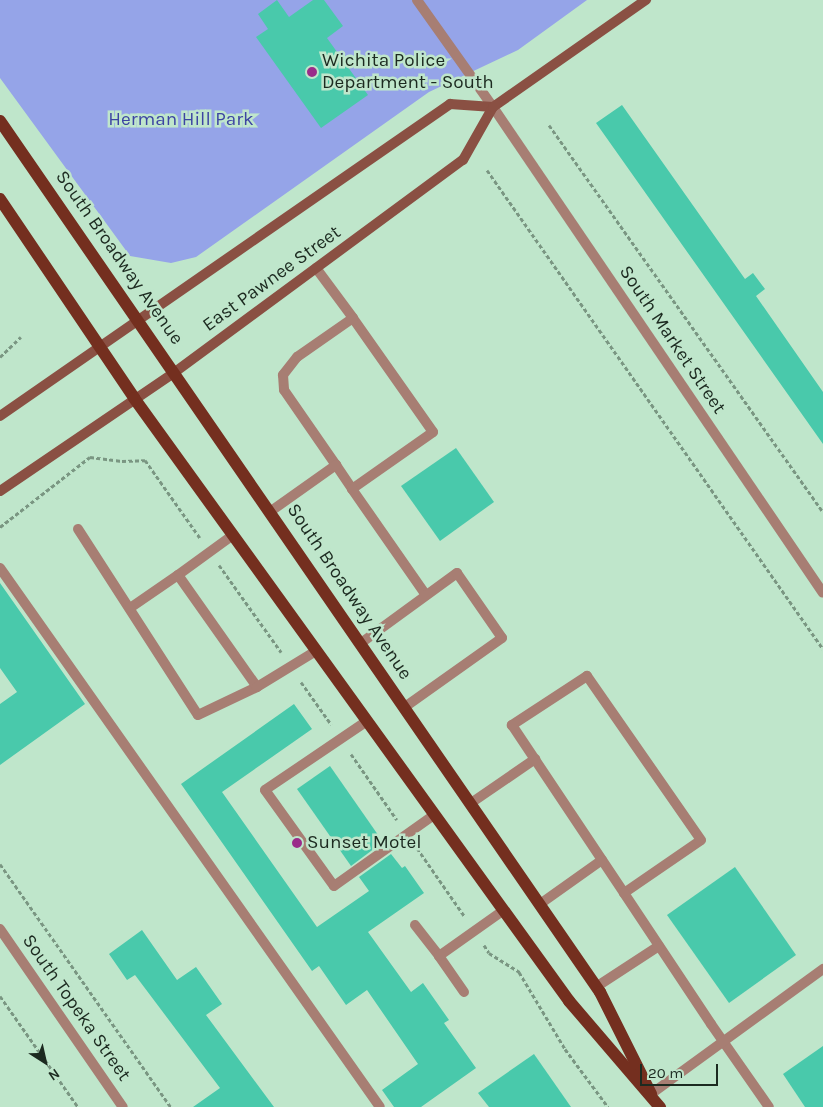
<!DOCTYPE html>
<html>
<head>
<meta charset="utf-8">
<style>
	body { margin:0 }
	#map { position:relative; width:823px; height:1107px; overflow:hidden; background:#bfe6cb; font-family:Karla,sans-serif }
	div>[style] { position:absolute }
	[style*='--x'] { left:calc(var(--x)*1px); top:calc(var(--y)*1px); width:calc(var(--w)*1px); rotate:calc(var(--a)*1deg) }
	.green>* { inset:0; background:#95a4e8 }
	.building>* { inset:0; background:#49c9ab }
	.path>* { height:3px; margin-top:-1.5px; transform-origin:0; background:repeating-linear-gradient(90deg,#7a9682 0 4px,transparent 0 6.5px) }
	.lane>* { height:10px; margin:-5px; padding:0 5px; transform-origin:5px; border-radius:5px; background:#a77e73 }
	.street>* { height:10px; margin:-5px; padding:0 5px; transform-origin:5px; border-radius:5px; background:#a77e73 }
	.secondary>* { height:10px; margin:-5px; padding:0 5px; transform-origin:5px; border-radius:5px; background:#8a5043 }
	.primary>* { height:12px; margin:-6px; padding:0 6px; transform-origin:6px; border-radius:6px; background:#742f1f }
	.dots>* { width:14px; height:14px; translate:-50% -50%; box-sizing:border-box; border:2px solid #bfe6cb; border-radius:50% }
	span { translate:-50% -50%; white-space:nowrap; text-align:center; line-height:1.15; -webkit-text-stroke:5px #bfe6cb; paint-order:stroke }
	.poi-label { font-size:19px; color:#1c2a20 }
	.left { translate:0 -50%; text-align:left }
	.park-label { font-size:19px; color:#3c44a2 }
	.street-label { font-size:19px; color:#1c2a20 }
	.north { position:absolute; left:20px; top:1037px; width:50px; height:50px; -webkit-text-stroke:4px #bfe6cb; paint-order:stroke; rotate:145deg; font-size:14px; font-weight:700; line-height:20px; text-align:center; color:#1c2a20 }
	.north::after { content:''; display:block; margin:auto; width:18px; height:22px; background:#1c2a20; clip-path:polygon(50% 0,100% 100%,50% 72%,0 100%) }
	.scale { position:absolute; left:640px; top:1064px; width:78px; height:22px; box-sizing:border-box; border:2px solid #1c2a20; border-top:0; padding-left:6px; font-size:15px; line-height:18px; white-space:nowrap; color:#1c2a20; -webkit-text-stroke:4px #bfe6cb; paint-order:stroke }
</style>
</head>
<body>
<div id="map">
	<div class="green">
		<div style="clip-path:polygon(0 0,587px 0,518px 50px,429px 92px,196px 257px,171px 263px,130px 256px,0 78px)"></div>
	</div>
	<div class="building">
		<div style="clip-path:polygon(277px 0,289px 17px,313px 0,324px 0,343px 26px,327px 38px,368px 95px,321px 128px,256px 37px,268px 29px,258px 14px)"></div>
		<div style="clip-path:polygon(622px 105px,745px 279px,753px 273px,765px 289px,756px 296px,823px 392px,823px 444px,596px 123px)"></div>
		<div style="clip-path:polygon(456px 448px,494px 502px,440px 541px,401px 486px)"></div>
		<div style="clip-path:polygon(0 583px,85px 704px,0 765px,0 704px,17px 692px,0 668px)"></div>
		<div style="clip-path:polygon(294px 704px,312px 729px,222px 792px,317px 927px,369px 891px,359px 877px,391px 854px,402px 868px,405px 866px,424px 893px,368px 932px,411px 992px,423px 983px,449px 1020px,444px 1023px,476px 1068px,421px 1107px,394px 1107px,382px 1090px,418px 1064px,367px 990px,346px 1005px,319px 966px,312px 971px,181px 784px)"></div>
		<div style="clip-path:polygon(330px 766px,383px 842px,351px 866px,297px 789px)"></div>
		<div style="clip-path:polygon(735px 867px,796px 955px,729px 1003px,667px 915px)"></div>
		<div style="clip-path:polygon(142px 930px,177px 980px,196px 967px,222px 1004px,206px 1015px,274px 1107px,193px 1107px,220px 1088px,135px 975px,127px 980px,109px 954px)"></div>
		<div style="clip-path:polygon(823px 1046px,823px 1107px,805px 1107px,783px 1074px)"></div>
		<div style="clip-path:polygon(534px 1054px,571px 1107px,489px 1107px,478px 1093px)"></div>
	</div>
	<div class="path">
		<div style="--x:549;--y:125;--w:474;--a:54.7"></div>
		<div style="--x:487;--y:170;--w:585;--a:54.95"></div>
		<div style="--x:0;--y:357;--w:29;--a:-44"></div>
		<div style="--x:0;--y:527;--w:114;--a:-37.9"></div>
		<div style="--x:90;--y:457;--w:32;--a:7"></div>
		<div style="--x:122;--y:461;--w:23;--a:-2"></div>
		<div style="--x:145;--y:460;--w:95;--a:54.8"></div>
		<div style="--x:219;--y:565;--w:107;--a:54.5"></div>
		<div style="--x:301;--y:682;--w:52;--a:54.5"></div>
		<div style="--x:351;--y:754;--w:80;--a:55.1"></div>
		<div style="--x:417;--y:848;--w:84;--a:55.2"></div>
		<div style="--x:0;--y:864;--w:297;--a:54.9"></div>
		<div style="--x:484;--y:945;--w:9;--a:58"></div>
		<div style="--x:489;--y:953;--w:36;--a:32"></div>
		<div style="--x:519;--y:972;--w:90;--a:59.1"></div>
		<div style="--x:565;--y:1049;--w:72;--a:53.4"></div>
		<div style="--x:0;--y:996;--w:136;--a:54.9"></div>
	</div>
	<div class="lane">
		<div style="--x:417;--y:0;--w:131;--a:54.6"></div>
		<div style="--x:316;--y:268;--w:62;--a:53.5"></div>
		<div style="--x:352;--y:489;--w:99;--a:-35.1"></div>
		<div style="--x:433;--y:432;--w:139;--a:-125.1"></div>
		<div style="--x:353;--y:318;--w:68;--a:145.1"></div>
		<div style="--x:297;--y:357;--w:23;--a:128"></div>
		<div style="--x:283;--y:375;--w:15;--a:86"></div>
		<div style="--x:284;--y:390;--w:91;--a:55.3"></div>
		<div style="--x:336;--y:465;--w:29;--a:56"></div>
		<div style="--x:352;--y:489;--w:129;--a:55.1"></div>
		<div style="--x:271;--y:511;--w:80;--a:-35.3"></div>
		<div style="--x:78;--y:529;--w:221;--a:57.2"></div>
		<div style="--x:198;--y:715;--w:65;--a:-25.4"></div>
		<div style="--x:233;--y:535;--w:68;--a:144"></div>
		<div style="--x:178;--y:575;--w:137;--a:54.8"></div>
		<div style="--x:257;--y:687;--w:69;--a:-31.4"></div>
		<div style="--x:0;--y:568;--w:659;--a:54.82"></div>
		<div style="--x:130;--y:608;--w:58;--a:-34.5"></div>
		<div style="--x:361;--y:643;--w:119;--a:-36.1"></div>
		<div style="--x:457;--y:573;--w:79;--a:55.3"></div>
		<div style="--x:502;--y:638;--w:119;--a:144.6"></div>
		<div style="--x:367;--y:721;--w:123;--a:145.9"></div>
		<div style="--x:265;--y:790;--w:118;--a:54.3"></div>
		<div style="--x:334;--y:886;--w:123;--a:-35.4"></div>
		<div style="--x:471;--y:803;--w:78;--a:-34.5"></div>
		<div style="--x:624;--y:893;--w:93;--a:-34.5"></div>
		<div style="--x:701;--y:840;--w:200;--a:-124.8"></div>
		<div style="--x:587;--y:676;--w:90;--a:146.8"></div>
		<div style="--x:512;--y:725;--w:202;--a:56.3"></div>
		<div style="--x:624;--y:893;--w:157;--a:56.4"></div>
		<div style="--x:711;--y:1024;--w:101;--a:55.1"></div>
		<div style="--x:540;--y:904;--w:76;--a:-35.4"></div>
		<div style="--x:415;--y:925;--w:39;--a:52"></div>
		<div style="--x:596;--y:987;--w:75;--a:-33.1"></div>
		<div style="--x:464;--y:992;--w:44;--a:-124.8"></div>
		<div style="--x:439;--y:956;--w:80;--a:-35.3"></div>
	</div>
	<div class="street">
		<div style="--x:493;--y:107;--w:587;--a:55.82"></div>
		<div style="--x:0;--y:929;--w:216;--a:55.4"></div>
		<div style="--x:651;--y:1094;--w:213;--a:-36"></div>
	</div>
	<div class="secondary">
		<div style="--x:0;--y:416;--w:548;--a:-34.73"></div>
		<div style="--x:450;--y:104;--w:43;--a:4"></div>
		<div style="--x:0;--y:491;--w:212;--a:-34.2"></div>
		<div style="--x:175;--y:372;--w:358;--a:-36.4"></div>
		<div style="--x:463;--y:160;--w:61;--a:-60.5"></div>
		<div style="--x:493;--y:107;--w:187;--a:-35"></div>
	</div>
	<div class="primary">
		<div style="--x:0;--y:121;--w:1058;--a:55.44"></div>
		<div style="--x:600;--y:992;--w:114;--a:63.4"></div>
		<div style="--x:0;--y:199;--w:240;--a:56"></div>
		<div style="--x:134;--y:398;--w:744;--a:54.19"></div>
		<div style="--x:569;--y:1001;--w:140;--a:49.4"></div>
	</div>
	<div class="dots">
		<div style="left:312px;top:72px;background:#9a2b8a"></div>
		<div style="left:297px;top:843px;background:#9a2b8a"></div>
	</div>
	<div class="poi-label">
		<span class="left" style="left:322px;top:72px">Wichita Police<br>Department - South</span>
		<span class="left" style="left:307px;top:843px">Sunset Motel</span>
	</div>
	<div class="park-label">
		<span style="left:181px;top:120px">Herman Hill Park</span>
	</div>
	<div class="street-label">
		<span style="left:119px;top:258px;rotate:55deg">South Broadway Avenue</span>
		<span style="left:272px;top:279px;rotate:-36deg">East Pawnee Street</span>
		<span style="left:672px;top:340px;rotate:56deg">South Market Street</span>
		<span style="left:349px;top:592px;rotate:56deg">South Broadway Avenue</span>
		<span style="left:76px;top:1008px;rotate:55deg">South Topeka Street</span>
	</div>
	<div class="north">N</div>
	<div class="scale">20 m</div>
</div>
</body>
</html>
